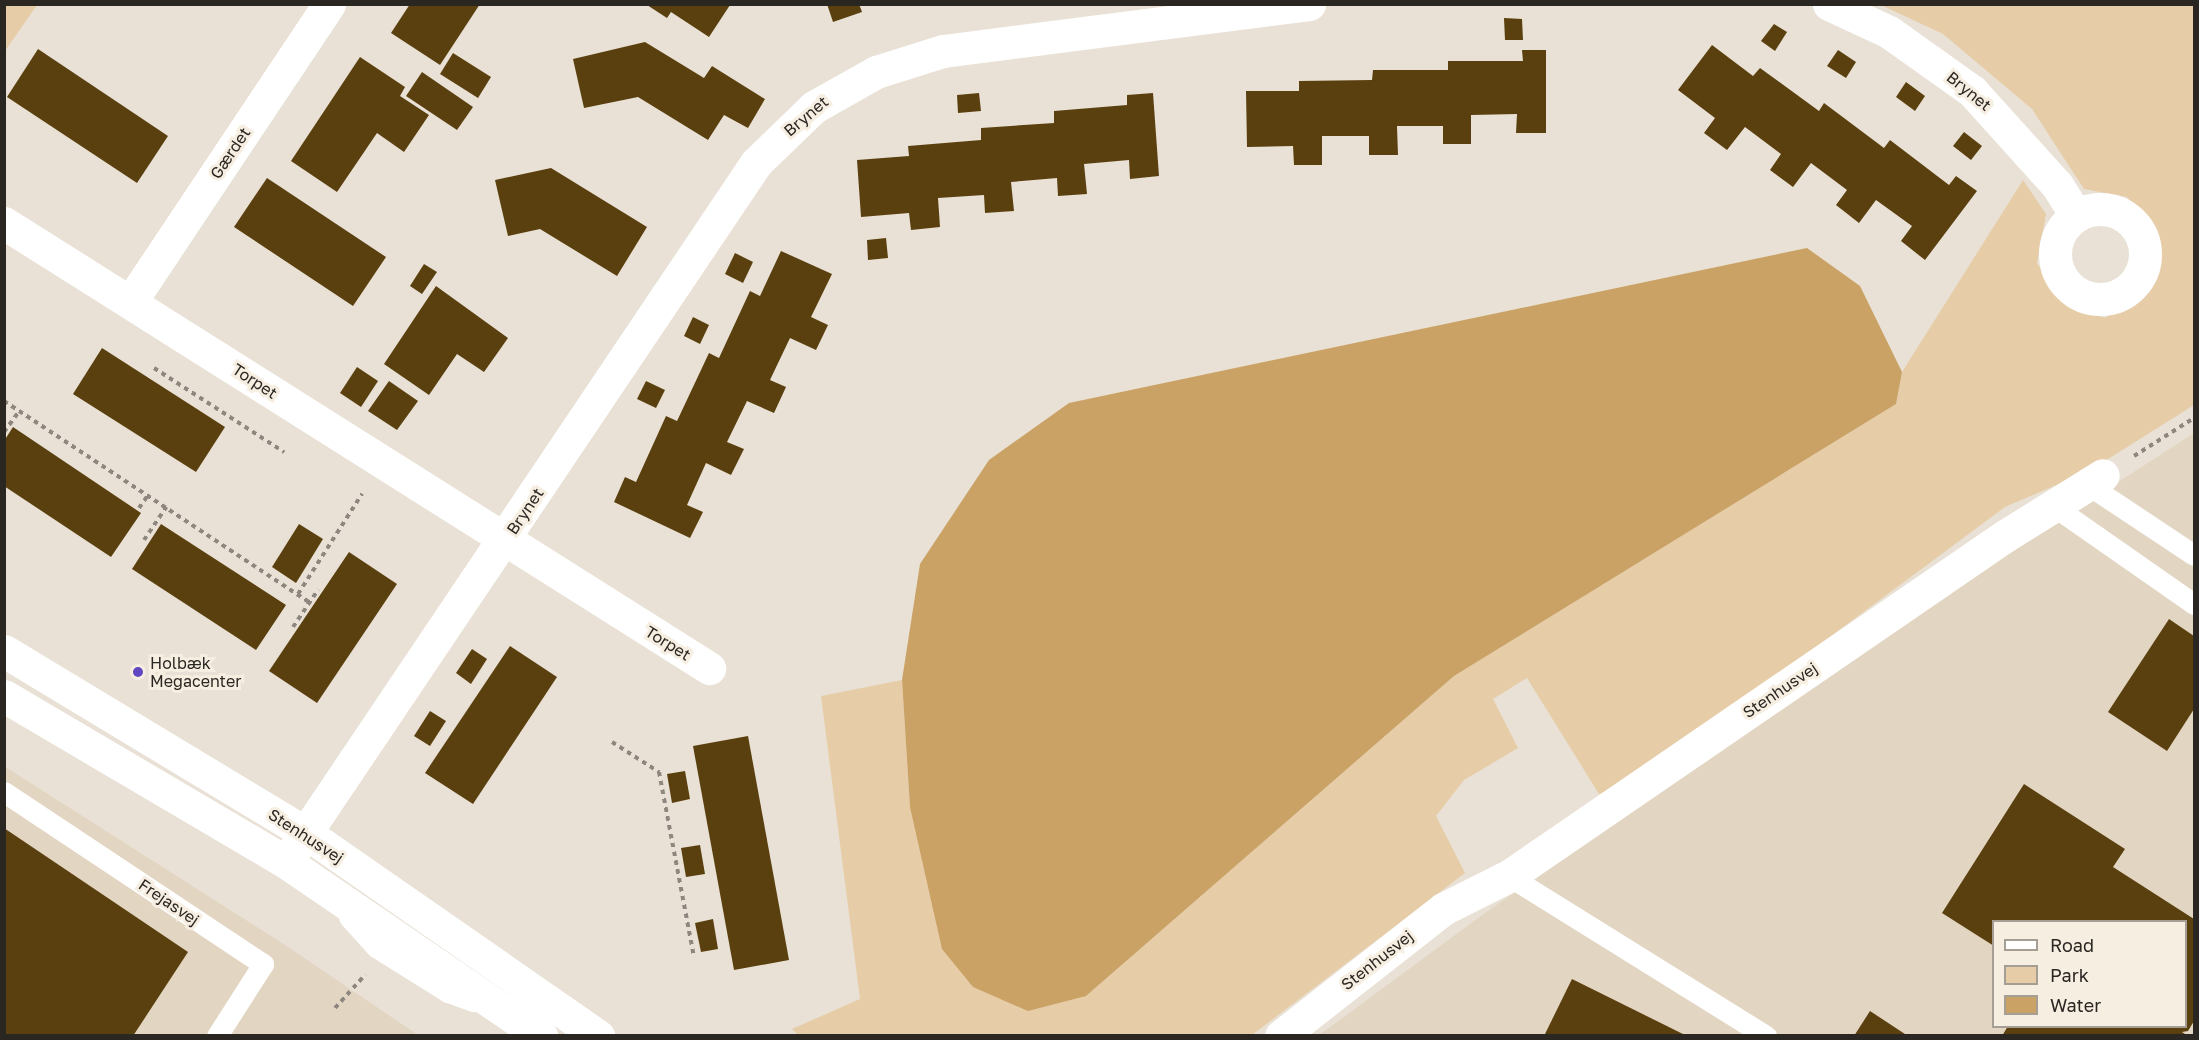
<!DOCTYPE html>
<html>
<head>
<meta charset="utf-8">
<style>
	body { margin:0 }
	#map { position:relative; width:2199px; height:1040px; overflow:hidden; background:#e9e1d5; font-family:"Golos Text",sans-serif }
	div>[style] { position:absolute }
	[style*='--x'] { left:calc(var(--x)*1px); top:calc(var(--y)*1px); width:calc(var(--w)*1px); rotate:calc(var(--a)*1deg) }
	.built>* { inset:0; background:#e2d5c2 }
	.green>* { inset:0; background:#e6cda7 }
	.water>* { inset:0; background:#caa265 }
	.building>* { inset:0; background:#5b400f }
	.path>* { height:4px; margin-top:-2px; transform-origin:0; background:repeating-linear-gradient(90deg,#8d877f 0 4.5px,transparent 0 9px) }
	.service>* { height:21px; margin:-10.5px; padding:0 10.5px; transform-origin:10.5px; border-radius:10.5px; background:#fff }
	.minor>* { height:33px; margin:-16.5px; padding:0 16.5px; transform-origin:16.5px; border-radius:16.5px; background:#fff }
	.minor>.ring { margin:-16.5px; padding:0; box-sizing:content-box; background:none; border:33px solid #fff; border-radius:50% }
	.tertiary>* { height:33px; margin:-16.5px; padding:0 16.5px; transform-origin:16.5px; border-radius:16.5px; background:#fff }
	.dots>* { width:16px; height:16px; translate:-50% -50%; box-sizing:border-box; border:3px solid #f7eee2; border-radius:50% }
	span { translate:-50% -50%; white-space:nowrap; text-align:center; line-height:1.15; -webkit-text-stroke:6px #f7eee2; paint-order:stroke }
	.street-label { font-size:16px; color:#2a2622 }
	.poi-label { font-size:16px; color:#2a2622 }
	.left { translate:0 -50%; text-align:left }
	.frame { position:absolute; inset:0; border:6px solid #2a2622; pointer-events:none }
	.legend { position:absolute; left:1992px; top:920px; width:195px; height:108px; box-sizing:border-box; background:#f7eee2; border:2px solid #a59e95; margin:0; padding:8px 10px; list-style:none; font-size:18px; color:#2a2622 }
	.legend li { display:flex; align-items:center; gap:12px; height:30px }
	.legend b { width:30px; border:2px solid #a59e95 }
</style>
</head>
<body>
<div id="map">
	<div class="built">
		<div style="clip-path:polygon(evenodd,2194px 433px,2194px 1035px,1318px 1036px,1485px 913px,2021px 545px,2194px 433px,1994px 922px,2186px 922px,2186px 1026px,1994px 1026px,1994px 922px)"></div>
		<div style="clip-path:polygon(4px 766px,282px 943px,418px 1035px,5px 1035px)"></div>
	</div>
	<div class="green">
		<div style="clip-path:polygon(5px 4px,37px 5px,5px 51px,4px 5px)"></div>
		<div style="clip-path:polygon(1881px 5px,2194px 5px,2194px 405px,2089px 471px,2005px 507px,1637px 780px,1599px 794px,1527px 678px,1493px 699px,1518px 748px,1464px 780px,1436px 816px,1465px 873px,1252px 1035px,799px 1036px,792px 1029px,860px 999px,821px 696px,902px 680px,910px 807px,1086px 996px,1454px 676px,1896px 404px,1902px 372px,2023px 180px,2046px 214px,2037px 263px,2065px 305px,2105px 318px,2149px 291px,2160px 256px,2152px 224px,2127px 197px,2084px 189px,2032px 109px,1943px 34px)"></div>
	</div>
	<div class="water">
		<div style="clip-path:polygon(1807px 248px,1860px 286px,1902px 372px,1896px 404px,1454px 676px,1086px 996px,1028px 1011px,973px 987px,942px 949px,910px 807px,902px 680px,920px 564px,989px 460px,1069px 403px)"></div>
	</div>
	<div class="building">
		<div style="clip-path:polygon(410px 4px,480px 4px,440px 65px,391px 33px)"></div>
		<div style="clip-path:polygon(827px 4px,859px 4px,862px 12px,833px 22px)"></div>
		<div style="clip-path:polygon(647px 5px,730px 5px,709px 37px,671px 12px,667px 18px)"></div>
		<div style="clip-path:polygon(1504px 18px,1522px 19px,1523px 40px,1505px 40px)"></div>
		<div style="clip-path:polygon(1774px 24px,1787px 32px,1775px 51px,1761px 41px)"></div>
		<div style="clip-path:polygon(645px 42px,704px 78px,712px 66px,765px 99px,748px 128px,724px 115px,708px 140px,638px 97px,584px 108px,573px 59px)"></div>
		<div style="clip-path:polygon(1712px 45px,1753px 76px,1760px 68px,1819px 111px,1824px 103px,1884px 148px,1890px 140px,1949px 185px,1956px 176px,1977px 191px,1925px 260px,1901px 241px,1912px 226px,1876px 200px,1859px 223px,1836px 205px,1847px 190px,1811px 163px,1793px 187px,1770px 170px,1781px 154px,1745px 127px,1727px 150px,1704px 133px,1715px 118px,1678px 90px)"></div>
		<div style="clip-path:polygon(38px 49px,168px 136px,137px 183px,7px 97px)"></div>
		<div style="clip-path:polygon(1522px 50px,1546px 50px,1546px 133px,1516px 133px,1517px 114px,1471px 115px,1471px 144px,1443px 144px,1443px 126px,1397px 126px,1398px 155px,1369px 155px,1369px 136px,1322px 136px,1322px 165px,1294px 165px,1293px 146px,1247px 147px,1246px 91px,1299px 91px,1299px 81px,1372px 80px,1373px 70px,1448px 70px,1448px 61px,1523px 61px)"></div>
		<div style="clip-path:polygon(1838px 50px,1856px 62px,1846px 78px,1827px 66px)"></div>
		<div style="clip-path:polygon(453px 53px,491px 77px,478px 98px,440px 74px)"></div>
		<div style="clip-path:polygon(360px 57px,405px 87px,400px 96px,429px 115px,404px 152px,377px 133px,337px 192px,291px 161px)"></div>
		<div style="clip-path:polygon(422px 72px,473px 107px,457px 130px,406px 96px)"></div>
		<div style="clip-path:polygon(1906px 82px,1925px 96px,1915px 111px,1896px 97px)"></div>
		<div style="clip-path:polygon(979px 93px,981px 111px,958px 113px,957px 95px)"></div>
		<div style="clip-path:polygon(1153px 93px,1159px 176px,1130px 179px,1129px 160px,1084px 164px,1087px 194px,1058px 196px,1057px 178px,1011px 182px,1014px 211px,985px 213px,984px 195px,938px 198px,940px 227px,911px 230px,909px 213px,861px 217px,857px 160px,909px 156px,908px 146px,981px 140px,981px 128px,1054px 123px,1054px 111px,1127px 105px,1127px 95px)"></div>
		<div style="clip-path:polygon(1964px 132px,1982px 146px,1971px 160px,1953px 146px)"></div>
		<div style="clip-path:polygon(551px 168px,647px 227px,617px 276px,540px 229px,508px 236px,495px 180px)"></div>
		<div style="clip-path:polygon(267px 178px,386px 257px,353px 306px,234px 227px)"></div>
		<div style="clip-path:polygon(886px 238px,888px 258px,868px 260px,867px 240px)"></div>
		<div style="clip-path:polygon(781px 251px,832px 274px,811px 317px,828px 325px,816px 350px,790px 338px,770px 380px,786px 387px,774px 413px,747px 401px,727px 442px,744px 449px,731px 475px,706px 463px,687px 505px,703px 512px,690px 538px,614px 502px,625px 477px,636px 482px,666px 416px,677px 421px,709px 353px,719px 358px,750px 291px,760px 296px)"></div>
		<div style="clip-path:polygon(735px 253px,753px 262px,743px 283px,725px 274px)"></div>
		<div style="clip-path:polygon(424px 264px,437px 272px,422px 294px,410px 286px)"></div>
		<div style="clip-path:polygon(436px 286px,508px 338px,484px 372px,457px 354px,429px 395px,384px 364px)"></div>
		<div style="clip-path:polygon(693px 317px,709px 325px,700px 344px,684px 336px)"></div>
		<div style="clip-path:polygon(102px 348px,225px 427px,196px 472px,73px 394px)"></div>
		<div style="clip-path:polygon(357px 367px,378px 381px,361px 407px,340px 393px)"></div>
		<div style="clip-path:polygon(389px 381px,418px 401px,397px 430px,368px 411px)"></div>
		<div style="clip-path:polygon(646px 381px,665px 390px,656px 408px,637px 399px)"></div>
		<div style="clip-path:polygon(13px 427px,141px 513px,111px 557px,4px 486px,4px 441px)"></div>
		<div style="clip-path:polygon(161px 524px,286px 605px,256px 650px,132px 569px)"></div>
		<div style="clip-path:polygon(299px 524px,323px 539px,296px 583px,272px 567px)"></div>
		<div style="clip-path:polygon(349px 552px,397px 584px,317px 703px,269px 671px)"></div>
		<div style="clip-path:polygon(2169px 619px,2194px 636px,2194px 709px,2167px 751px,2108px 712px)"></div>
		<div style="clip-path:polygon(510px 646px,557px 677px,473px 804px,425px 773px)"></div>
		<div style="clip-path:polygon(472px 649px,487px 659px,471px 684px,456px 673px)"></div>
		<div style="clip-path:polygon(430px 711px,446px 721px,430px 746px,414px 736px)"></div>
		<div style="clip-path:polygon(748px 736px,789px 960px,734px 970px,693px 746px)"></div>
		<div style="clip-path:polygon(685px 771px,690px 799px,672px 803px,667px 774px)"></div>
		<div style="clip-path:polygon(2024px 784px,2125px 849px,2113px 867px,2194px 919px,2194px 1021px,2188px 1031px,2182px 1032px,2188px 1036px,2002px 1036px,2008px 1026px,2186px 1026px,2186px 922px,1994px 922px,1994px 946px,1942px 913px)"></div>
		<div style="clip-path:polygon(4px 828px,188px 952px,133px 1036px,4px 1036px)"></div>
		<div style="clip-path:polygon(700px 845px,705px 874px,686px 877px,681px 848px)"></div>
		<div style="clip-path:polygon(713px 919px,718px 949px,701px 952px,695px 923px)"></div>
		<div style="clip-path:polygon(1572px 979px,1687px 1036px,1544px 1036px)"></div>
		<div style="clip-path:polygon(1870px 1011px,1908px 1036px,1854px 1036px)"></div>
	</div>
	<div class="path">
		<div style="--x:154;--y:368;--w:155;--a:32.9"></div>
		<div style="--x:4;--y:401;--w:367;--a:33.4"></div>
		<div style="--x:4;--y:432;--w:26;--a:-54"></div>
		<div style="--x:2134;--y:456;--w:71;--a:-32.3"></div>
		<div style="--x:139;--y:508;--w:16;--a:-55"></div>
		<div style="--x:144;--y:540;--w:40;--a:-56"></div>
		<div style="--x:298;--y:594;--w:119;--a:-57.4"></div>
		<div style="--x:293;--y:627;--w:45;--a:-56"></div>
		<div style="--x:612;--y:742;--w:56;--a:32.6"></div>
		<div style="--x:659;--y:772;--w:188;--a:79.3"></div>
		<div style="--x:335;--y:1008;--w:45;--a:-47.7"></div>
	</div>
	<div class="service">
		<div style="--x:2087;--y:484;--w:128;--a:33.6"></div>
		<div style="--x:2052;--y:505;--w:173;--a:34.9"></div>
		<div style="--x:4;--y:792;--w:311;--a:33.6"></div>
		<div style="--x:263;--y:964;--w:85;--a:122.6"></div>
		<div style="--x:1509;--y:876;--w:303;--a:31.9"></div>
		<div style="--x:349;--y:917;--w:40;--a:48"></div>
		<div style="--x:376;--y:947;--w:85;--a:32"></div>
		<div style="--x:448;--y:992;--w:27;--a:20"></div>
	</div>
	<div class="minor">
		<div style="--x:1829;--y:4;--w:66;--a:25"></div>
		<div style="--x:1889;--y:32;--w:102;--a:35.4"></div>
		<div style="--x:1972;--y:91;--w:127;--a:47.9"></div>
		<div style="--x:2057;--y:185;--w:36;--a:58"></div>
		<div class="ring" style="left:2055px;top:209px;width:57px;height:57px"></div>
		<div style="--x:4;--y:223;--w:834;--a:32.26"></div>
		<div style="--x:131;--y:301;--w:357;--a:-56.3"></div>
		<div style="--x:286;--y:862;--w:842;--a:-56.08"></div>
		<div style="--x:756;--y:163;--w:81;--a:-44"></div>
		<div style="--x:814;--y:107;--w:71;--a:-29.4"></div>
		<div style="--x:876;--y:72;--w:70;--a:-17.4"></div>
		<div style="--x:943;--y:51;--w:369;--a:-7.3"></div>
		<div style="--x:1281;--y:1036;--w:206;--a:-38.1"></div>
		<div style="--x:1443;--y:909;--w:74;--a:-26.6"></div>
		<div style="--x:1509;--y:876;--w:601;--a:-34.43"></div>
		<div style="--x:2005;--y:536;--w:115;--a:-31.9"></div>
	</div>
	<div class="tertiary">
		<div style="--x:4;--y:651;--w:353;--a:31.1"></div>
		<div style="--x:306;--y:833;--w:356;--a:34.8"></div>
		<div style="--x:4;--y:696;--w:327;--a:30.5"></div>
		<div style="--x:286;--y:862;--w:309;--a:34.3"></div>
	</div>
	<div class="dots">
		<div style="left:138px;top:672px;background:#6048c1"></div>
	</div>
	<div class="street-label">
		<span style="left:1969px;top:91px;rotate:39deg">Brynet</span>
		<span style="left:806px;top:116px;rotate:-40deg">Brynet</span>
		<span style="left:230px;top:153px;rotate:-56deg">Gærdet</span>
		<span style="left:255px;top:381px;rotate:33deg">Torpet</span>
		<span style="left:525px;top:511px;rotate:-56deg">Brynet</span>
		<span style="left:668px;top:643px;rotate:32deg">Torpet</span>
		<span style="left:1780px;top:690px;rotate:-34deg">Stenhusvej</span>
		<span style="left:306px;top:836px;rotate:33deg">Stenhusvej</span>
		<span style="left:169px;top:902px;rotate:34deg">Frejasvej</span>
		<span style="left:1377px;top:960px;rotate:-38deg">Stenhusvej</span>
	</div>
	<div class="poi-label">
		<span class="left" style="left:150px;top:672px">Holbæk<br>Megacenter</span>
	</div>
	<div class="frame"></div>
	<ul class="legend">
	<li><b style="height:8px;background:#fff"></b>Road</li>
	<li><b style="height:16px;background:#e6cda7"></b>Park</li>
	<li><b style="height:16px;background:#caa265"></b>Water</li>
	</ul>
</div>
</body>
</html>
